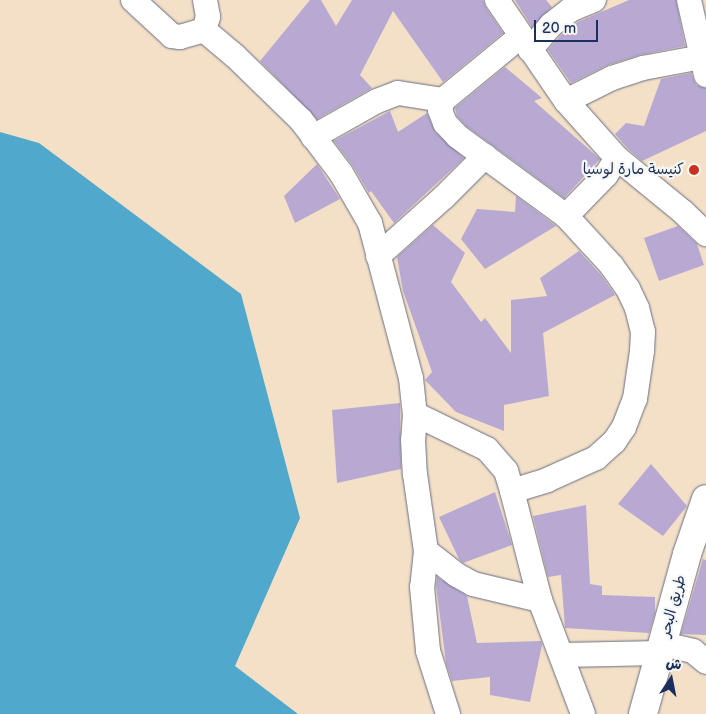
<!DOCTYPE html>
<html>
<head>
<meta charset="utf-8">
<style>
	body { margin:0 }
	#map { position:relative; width:706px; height:714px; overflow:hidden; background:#f4e0c7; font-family:"Balsamiq Sans","Playpen Sans Arabic",sans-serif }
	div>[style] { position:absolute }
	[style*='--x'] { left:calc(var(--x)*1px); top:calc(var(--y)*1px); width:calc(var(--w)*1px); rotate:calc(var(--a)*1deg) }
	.water>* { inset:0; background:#50a8cd }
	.building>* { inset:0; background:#b8a9d3 }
	.roads { filter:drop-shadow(0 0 1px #676d83) drop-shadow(0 0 1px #676d83) }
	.street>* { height:24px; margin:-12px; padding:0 12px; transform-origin:12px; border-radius:12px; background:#fff }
	.primary>* { height:28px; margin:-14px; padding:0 14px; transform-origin:14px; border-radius:14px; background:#fff }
	.dots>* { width:14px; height:14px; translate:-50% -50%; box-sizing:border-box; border:2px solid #f6f6f2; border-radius:50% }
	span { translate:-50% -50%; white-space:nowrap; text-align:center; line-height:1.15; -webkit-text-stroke:4.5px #f6f6f2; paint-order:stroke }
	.poi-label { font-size:15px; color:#1b2f5e }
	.right { translate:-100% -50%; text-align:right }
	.street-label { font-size:15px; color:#1b2f5e }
	.north { position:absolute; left:646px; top:654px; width:50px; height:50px; -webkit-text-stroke:4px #f6f6f2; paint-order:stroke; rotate:11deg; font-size:14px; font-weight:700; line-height:20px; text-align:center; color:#1b2f5e }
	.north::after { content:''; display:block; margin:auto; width:18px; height:22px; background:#1b2f5e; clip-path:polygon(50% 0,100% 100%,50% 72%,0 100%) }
	.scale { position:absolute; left:534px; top:20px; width:64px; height:22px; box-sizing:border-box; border:2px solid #1b2f5e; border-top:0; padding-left:6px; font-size:15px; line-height:18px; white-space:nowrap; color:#1b2f5e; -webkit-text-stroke:4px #f6f6f2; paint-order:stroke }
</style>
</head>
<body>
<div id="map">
	<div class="water">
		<div style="clip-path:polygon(0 132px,39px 143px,241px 294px,300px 518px,235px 666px,298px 714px,0 714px)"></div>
	</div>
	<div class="building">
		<div style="clip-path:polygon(310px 0,321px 0,336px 26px,352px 0,483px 0,486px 8px,503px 33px,443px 82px,393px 11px,360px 75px,372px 88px,317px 119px,260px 61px)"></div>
		<div style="clip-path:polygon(515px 0,546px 0,552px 7px,532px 27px)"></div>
		<div style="clip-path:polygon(629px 0,676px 0,685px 46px,640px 55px,608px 65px,571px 83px,548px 50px,561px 35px,578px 22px)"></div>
		<div style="clip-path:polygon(505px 67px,542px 98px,534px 101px,600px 159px,564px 198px,466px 126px,457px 116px,455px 108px)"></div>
		<div style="clip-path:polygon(691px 73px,696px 85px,706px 88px,706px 131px,642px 161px,627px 148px,615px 134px,626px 123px,644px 126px,661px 79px)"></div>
		<div style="clip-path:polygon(390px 111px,398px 132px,427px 113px,435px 132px,464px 158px,394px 223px,371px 191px,369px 193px,353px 166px,334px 141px)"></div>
		<div style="clip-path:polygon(317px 164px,340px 199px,295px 223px,284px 196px)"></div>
		<div style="clip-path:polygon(516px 196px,556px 226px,485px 269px,461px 239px,477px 209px,515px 212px)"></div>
		<div style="clip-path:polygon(433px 225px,465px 253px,451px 282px,481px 322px,485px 318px,511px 353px,511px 300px,547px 296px,540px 278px,579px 251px,601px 275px,615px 295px,543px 333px,549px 396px,504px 405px,504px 431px,456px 412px,425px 380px,432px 372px,403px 291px,397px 257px)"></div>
		<div style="clip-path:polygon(678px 226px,697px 244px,704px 265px,659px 281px,644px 238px)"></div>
		<div style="clip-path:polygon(400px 403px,401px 469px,337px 483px,332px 410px)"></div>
		<div style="clip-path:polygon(651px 464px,687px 506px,663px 536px,618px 504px)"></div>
		<div style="clip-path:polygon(495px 492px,512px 545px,463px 563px,459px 559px,439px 517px)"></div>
		<div style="clip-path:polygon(586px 505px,590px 584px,602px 586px,602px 595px,655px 597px,655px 613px,649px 633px,565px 628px,561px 575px,548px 577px,533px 516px)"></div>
		<div style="clip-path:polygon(703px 559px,706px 560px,706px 635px,681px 634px)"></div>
		<div style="clip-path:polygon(437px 577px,467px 596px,477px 643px,541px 641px,542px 645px,530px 702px,490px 695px,490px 677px,452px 681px,446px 663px,436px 585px)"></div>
	</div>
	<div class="roads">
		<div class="street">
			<div style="--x:133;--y:0;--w:53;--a:42.7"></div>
			<div style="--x:172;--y:36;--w:8;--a:7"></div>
			<div style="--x:180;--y:37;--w:25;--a:-16"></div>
			<div style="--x:497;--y:0;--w:122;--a:55.7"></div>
			<div style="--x:566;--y:101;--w:76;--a:48.2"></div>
			<div style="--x:617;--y:158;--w:85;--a:39.3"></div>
			<div style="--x:683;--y:212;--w:32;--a:44"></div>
			<div style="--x:689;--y:0;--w:77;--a:77.2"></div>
			<div style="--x:204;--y:30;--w:40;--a:40"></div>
			<div style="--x:235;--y:56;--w:92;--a:44.1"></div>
			<div style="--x:301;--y:120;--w:66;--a:53"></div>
			<div style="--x:341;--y:173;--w:58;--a:59.9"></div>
			<div style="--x:370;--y:223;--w:160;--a:75.2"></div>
			<div style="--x:411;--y:378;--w:36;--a:84"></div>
			<div style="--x:415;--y:414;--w:26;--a:94"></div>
			<div style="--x:413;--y:440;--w:34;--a:87"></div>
			<div style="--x:415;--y:474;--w:78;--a:81.9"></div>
			<div style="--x:426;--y:551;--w:39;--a:38"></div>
			<div style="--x:457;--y:575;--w:18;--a:29"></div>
			<div style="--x:473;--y:584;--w:69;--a:13.4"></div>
			<div style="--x:540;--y:600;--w:122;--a:69.3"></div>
			<div style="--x:204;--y:30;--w:14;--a:-73"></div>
			<div style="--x:208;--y:17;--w:17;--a:-100"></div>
			<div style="--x:521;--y:36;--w:101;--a:140.6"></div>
			<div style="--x:443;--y:100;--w:10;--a:107"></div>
			<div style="--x:440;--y:110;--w:14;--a:69"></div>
			<div style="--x:445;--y:123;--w:18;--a:47"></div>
			<div style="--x:457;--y:136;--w:135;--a:36.3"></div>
			<div style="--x:566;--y:216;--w:57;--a:-45.7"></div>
			<div style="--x:606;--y:175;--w:20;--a:-57"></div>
			<div style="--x:530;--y:50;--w:33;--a:-50"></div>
			<div style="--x:551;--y:25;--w:24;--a:-38"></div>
			<div style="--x:570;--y:10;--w:26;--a:-23"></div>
			<div style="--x:566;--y:101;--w:51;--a:-26.6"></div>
			<div style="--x:612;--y:78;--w:33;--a:-18"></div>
			<div style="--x:643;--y:68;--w:60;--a:-10.6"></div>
			<div style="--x:313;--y:137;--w:73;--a:-29.4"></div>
			<div style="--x:377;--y:101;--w:22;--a:-21"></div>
			<div style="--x:398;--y:93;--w:46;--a:8.8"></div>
			<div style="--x:378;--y:256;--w:89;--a:-41.8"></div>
			<div style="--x:444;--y:197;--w:58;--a:-45"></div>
			<div style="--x:415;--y:414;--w:80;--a:25.9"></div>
			<div style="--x:487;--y:449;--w:29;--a:49"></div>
			<div style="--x:506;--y:471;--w:21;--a:73"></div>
			<div style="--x:426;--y:551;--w:36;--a:96"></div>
			<div style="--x:422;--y:587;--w:64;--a:84.6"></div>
			<div style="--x:428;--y:651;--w:66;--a:72.4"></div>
			<div style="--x:540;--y:600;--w:113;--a:-104.4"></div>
			<div style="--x:512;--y:491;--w:37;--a:-17"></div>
			<div style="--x:547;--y:480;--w:54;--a:-24.2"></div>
			<div style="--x:596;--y:458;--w:24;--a:-42"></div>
			<div style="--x:614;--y:442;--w:18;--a:-56"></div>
			<div style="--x:624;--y:427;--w:30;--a:-69"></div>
			<div style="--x:635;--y:399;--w:49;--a:-81.7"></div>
			<div style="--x:642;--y:351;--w:19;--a:-87"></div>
			<div style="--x:643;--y:332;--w:25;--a:-104"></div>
			<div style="--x:637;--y:308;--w:21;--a:-115"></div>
			<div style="--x:628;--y:289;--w:28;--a:-125"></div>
			<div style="--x:612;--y:266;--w:68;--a:-132.6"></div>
			<div style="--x:663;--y:644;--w:31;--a:13"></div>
			<div style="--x:693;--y:651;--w:17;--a:40"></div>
			<div style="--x:562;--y:655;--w:99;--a:-1.2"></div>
		</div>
		<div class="primary">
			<div style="--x:643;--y:714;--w:166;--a:-74.6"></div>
			<div style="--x:687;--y:554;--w:58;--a:-70.9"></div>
		</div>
	</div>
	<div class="dots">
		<div style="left:694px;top:170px;background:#c8321e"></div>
	</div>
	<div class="poi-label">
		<span class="right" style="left:684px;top:170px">كنيسة مارة لوسيا</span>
	</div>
	<div class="street-label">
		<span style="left:673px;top:606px;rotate:-75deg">طريق البحر</span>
	</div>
	<div class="north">ش</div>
	<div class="scale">20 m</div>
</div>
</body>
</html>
